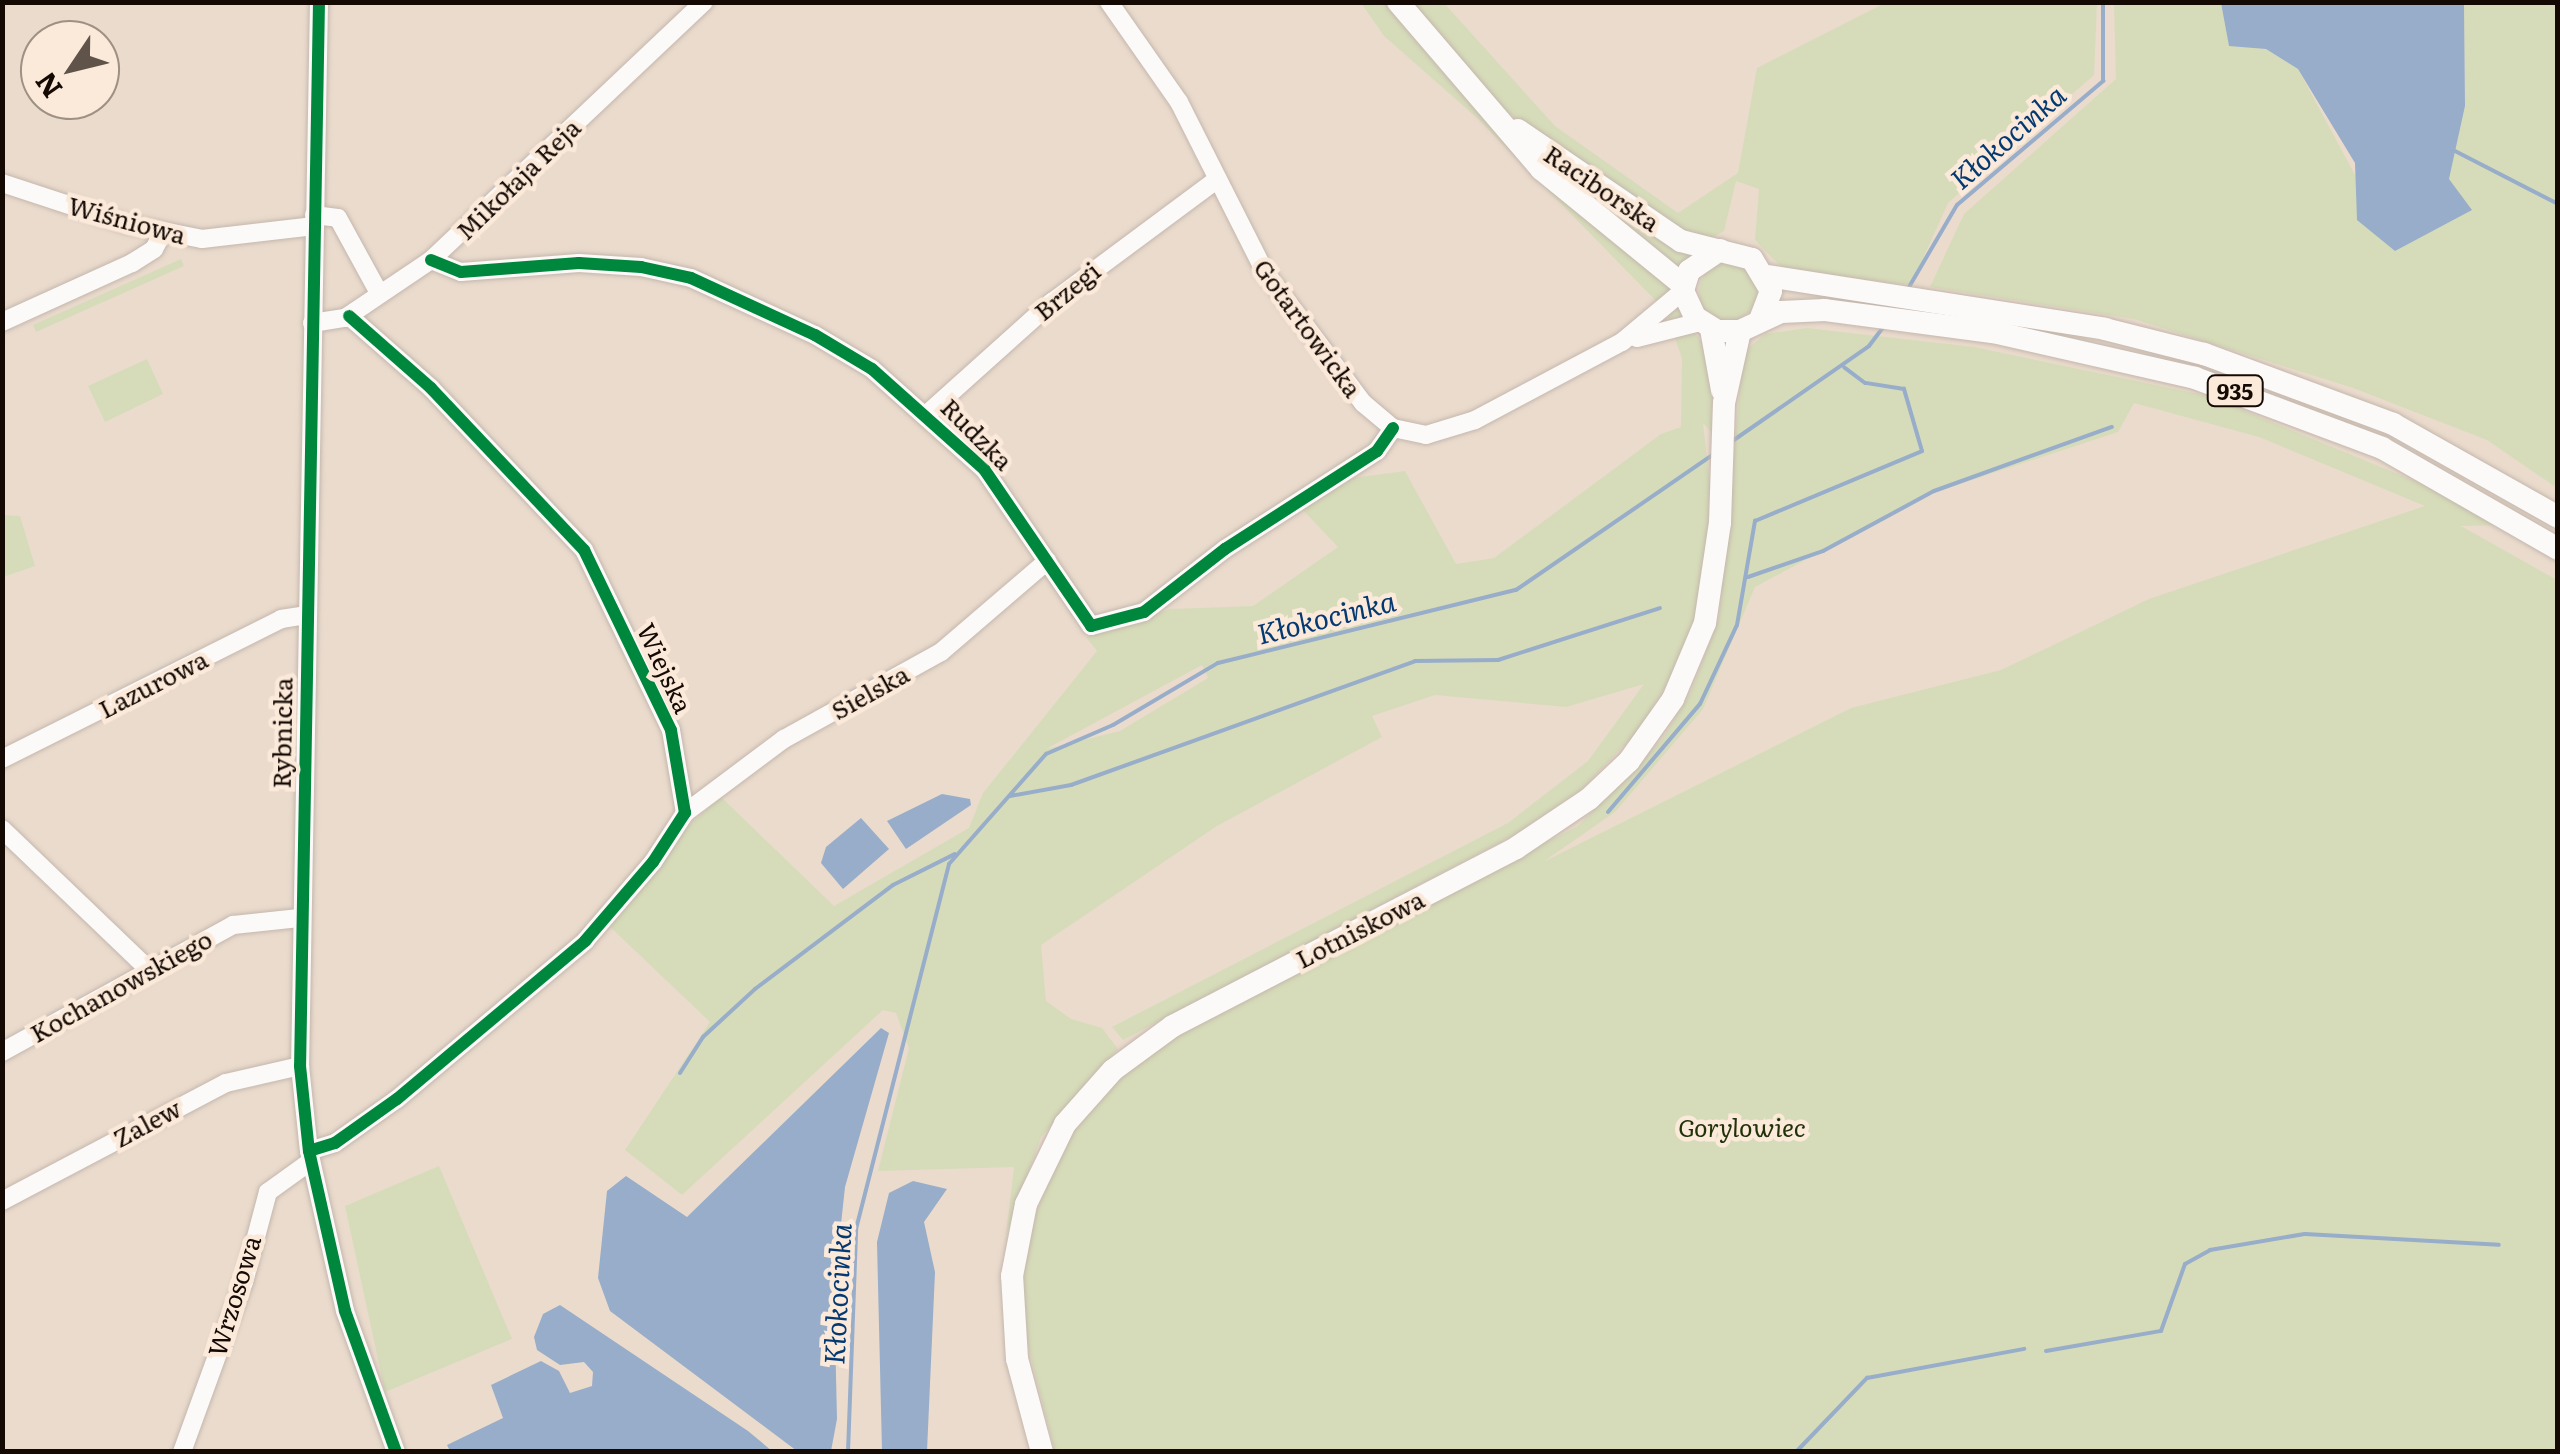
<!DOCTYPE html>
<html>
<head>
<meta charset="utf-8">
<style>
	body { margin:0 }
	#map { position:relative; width:2560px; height:1454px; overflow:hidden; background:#eadbcd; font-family:Literata,serif }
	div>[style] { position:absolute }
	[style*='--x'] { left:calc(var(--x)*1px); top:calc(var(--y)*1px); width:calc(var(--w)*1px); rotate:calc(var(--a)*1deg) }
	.green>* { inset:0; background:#d6dcb9 }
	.round { border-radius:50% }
	.water>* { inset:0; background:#97adc9 }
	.stream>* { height:4px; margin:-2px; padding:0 2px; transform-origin:2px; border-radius:2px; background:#97adc9 }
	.roads { filter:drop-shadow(0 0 2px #c4b7ad) drop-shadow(0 0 2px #c4b7ad) }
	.minor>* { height:18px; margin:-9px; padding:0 9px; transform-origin:9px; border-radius:9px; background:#fcfaf8 }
	.major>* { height:22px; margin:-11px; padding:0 11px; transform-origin:11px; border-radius:11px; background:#fcfaf8 }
	.cycleway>* { height:12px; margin:-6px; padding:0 6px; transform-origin:6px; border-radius:6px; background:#00873e }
	span { translate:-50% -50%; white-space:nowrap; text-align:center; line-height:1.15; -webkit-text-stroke:9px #fbe9da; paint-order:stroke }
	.shield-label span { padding:2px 8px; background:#fbe9da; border:2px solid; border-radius:8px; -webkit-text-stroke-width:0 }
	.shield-label { font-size:22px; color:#140a03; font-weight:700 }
	.street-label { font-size:25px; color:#140a03 }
	.park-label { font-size:25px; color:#223208; font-style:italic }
	.water-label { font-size:28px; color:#043972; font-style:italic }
	.frame { position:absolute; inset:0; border:5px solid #140a03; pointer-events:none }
	.north { position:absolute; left:20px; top:20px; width:100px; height:100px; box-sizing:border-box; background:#fbe9da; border:2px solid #9f9084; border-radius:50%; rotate:235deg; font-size:28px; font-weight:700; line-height:40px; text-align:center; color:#140a03 }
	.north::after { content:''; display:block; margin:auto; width:35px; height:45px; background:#5f534a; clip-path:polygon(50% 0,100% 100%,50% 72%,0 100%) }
</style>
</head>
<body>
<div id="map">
	<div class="green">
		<div style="clip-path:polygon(evenodd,1361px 3px,1390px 3px,1671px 283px,1688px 326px,1710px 351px,1715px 436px,1703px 423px,1711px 495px,1700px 603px,1680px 663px,1639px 730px,1581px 790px,1512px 836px,1123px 1040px,1112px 1027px,1508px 823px,1588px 761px,1644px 684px,1566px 707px,1435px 695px,1372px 716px,1382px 737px,1217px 826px,1041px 945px,1046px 1001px,1071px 1019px,1102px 1028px,1118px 1049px,1041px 1137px,1006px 1235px,1014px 1167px,878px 1171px,909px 1048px,896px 1013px,883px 1010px,682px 1195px,625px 1150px,710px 1022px,607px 924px,680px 833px,721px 797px,834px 906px,969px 828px,983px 793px,1097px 651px,1086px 637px,1171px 609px,1253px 606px,1338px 547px,1299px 506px,1345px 479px,1405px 471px,1456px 564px,1494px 558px,1661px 434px,1681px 427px,1682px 358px,1665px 310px,1476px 117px,1384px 36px,1361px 3px,1202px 665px,1208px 678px,1120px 731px,1046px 749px,1202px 665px)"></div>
		<div style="clip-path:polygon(1413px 3px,1444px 3px,1555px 126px,1678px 213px,1738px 173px,1757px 68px,1885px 3px,2097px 3px,2094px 75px,1948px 203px,1911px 285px,1784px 270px,1755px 240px,1759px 189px,1736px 181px,1724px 231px,1710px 239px,1690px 236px,1556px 151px,1493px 100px)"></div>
		<div style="clip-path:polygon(2114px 3px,2221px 3px,2229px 45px,2266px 49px,2298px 69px,2396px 251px,2449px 179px,2465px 106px,2464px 3px,2557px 3px,2557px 488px,2487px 440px,2353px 388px,2134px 319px,1930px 287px,1964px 214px,2116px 79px)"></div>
		<div style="clip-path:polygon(1527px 142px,1595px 196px,1690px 256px,1680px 268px)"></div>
		<div style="clip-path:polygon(181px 259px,184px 266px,36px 332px,33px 325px)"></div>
		<div class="round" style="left:1699px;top:263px;width:58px;height:58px"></div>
		<div style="clip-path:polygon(evenodd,1807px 328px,1974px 347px,2208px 396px,2432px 488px,2500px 525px,2461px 526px,2557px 580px,2557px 1451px,1055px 1451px,1023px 1327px,1023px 1276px,1030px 1227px,1070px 1130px,1106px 1088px,1159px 1042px,1578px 826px,1663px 738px,1691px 692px,1719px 618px,1743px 353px,1765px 334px,1807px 328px,2134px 403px,2259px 437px,2425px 506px,2149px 599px,2001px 670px,1851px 708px,1543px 862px,1615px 812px,1703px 709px,1755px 587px,1926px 495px,2118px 432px,2134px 403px)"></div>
		<div style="clip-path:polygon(147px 359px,163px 394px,105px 422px,88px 386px)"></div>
		<div style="clip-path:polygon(3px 515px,20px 516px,35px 566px,3px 577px)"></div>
		<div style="clip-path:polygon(439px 1166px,512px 1339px,385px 1392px,345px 1206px)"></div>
	</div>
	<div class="water">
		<div style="clip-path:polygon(2221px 3px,2464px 3px,2465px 106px,2449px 179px,2472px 210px,2395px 251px,2357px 220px,2355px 163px,2298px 69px,2266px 49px,2229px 46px)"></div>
		<div style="clip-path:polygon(942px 794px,970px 799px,971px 805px,906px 849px,887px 821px)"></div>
		<div style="clip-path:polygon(861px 818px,889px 849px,843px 889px,821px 863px,826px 847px)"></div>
		<div style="clip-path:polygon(881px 1028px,889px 1033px,845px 1187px,834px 1289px,837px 1419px,831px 1451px,797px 1451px,610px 1311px,598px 1278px,607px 1191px,626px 1176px,687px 1217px)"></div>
		<div style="clip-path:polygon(913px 1181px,947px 1189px,924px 1222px,935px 1272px,927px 1451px,882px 1451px,877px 1242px,889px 1193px)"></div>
		<div style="clip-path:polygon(560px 1305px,748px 1431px,772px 1451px,450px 1451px,447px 1445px,503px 1418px,491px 1385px,541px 1361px,559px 1371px,570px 1393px,592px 1386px,593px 1372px,584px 1362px,560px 1365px,537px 1350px,534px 1337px,543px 1314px)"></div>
	</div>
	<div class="stream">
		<div style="--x:2455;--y:151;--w:116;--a:27.2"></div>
		<div style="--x:1909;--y:287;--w:95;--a:-59.7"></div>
		<div style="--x:1957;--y:205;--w:192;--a:-40.3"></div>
		<div style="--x:2103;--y:81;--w:79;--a:-90"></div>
		<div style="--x:1731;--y:442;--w:168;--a:-34.8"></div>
		<div style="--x:1869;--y:346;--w:26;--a:-53"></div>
		<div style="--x:1748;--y:577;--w:79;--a:-19.1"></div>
		<div style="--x:1823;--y:551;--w:126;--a:-28.4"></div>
		<div style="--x:1934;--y:491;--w:189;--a:-19.8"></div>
		<div style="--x:1010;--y:796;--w:62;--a:-10.2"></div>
		<div style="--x:1071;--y:785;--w:366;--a:-19.8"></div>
		<div style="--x:1415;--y:661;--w:83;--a:-0.7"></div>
		<div style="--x:1498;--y:660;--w:170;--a:-17.8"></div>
		<div style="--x:1608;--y:812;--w:142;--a:-49.6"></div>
		<div style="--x:1700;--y:704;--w:87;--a:-64.9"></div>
		<div style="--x:1737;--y:625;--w:106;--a:-80.2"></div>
		<div style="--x:1755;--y:521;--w:181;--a:-22.7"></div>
		<div style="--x:1922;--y:451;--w:65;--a:-106.2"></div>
		<div style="--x:1904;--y:389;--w:39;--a:-171"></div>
		<div style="--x:1865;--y:383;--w:26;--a:-143"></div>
		<div style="--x:680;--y:1073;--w:43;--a:-57.4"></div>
		<div style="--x:703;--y:1037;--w:71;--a:-42.7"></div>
		<div style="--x:755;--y:989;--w:173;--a:-37"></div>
		<div style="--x:893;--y:885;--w:69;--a:-26.6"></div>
		<div style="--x:2046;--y:1351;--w:117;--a:-9.9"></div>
		<div style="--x:2161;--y:1331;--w:71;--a:-70.3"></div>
		<div style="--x:2185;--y:1264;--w:29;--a:-29"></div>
		<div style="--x:2210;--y:1250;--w:96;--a:-9.6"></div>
		<div style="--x:2305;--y:1234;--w:194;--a:3.2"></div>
		<div style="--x:848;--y:1452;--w:223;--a:-87.9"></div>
		<div style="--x:856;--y:1229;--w:377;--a:-75.7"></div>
		<div style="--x:949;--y:864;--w:147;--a:-48.6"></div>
		<div style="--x:1046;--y:754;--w:73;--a:-23.4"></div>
		<div style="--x:1113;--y:725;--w:122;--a:-30.6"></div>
		<div style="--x:1218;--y:663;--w:307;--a:-13.8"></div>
		<div style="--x:1516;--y:590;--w:242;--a:-34.5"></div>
		<div style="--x:1796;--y:1452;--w:103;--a:-46.2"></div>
		<div style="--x:1867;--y:1378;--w:160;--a:-10.5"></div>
	</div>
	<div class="roads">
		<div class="minor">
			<div style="--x:319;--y:2;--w:1064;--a:91.02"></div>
			<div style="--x:300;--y:1066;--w:85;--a:84"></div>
			<div style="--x:309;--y:1151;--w:164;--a:77.3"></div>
			<div style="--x:345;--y:1311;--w:150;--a:70.1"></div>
			<div style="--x:1109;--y:2;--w:122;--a:55"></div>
			<div style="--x:1179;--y:102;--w:191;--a:63.2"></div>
			<div style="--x:1265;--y:272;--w:164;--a:53.2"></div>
			<div style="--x:1363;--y:403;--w:39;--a:40"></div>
			<div style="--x:1393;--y:428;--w:34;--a:12"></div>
			<div style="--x:1426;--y:435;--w:51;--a:-17"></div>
			<div style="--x:1475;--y:420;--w:166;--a:-28"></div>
			<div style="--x:1622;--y:342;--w:80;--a:-39.9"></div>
			<div style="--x:2;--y:183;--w:132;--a:18.2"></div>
			<div style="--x:127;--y:224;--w:76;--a:11.3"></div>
			<div style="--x:202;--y:239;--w:113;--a:-6.6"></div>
			<div style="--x:314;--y:215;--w:24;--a:7"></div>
			<div style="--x:338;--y:218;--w:83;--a:61.3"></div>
			<div style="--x:431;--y:260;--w:32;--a:22"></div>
			<div style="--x:461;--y:272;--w:118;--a:-4.4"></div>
			<div style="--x:579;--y:263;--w:62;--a:3.7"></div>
			<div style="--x:641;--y:267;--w:51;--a:12.4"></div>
			<div style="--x:691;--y:278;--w:136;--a:24.7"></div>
			<div style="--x:815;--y:335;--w:66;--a:30.8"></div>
			<div style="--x:872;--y:369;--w:150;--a:41.8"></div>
			<div style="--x:984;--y:469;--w:190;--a:55.7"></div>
			<div style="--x:1091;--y:626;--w:55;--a:-14.8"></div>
			<div style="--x:1144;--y:612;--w:103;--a:-37.9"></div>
			<div style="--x:1225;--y:549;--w:181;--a:-32.8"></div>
			<div style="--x:1377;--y:451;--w:28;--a:-55"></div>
			<div style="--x:2;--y:322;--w:143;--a:-24.4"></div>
			<div style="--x:132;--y:263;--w:26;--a:-32"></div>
			<div style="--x:154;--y:249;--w:19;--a:-62"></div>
			<div style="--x:312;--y:323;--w:33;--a:-9"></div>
			<div style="--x:345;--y:318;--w:104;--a:-34"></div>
			<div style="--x:431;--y:260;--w:376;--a:-43.4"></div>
			<div style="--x:1637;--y:338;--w:65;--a:-14.3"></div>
			<div style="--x:927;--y:414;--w:168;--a:-41.9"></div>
			<div style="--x:1052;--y:302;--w:204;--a:-36.6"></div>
			<div style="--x:2;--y:759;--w:312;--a:-26.6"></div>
			<div style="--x:281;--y:619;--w:25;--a:-9"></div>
			<div style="--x:685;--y:813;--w:124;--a:-36.8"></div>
			<div style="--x:784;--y:739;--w:179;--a:-29"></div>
			<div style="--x:941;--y:652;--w:140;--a:-40.6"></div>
			<div style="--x:2;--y:829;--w:201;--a:43.8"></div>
			<div style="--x:2;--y:1052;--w:264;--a:-28.8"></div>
			<div style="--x:233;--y:925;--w:67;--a:-6"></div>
			<div style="--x:309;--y:1151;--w:27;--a:-17"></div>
			<div style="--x:335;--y:1143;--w:76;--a:-35.4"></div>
			<div style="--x:397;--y:1099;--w:246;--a:-40"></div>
			<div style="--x:585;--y:941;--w:104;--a:-49.3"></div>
			<div style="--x:653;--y:862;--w:59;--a:-56.9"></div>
			<div style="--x:685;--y:813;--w:84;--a:-99.6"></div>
			<div style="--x:671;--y:730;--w:200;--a:-115.8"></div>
			<div style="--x:584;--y:550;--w:223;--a:-133.4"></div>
			<div style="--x:431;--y:388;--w:109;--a:-138.7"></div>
			<div style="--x:2;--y:1201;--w:253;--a:-27.8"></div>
			<div style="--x:226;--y:1083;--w:76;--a:-12.9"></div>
			<div style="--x:182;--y:1452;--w:181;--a:-70"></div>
			<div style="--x:244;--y:1282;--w:93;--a:-75.1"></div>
			<div style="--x:268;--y:1192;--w:53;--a:-35.8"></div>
		</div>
		<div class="major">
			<div style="--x:1398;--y:2;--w:220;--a:49.4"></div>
			<div style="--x:1541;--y:169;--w:183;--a:39.2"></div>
			<div style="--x:1518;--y:130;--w:197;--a:34.3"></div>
			<div style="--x:1681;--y:241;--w:73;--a:14.2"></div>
			<div style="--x:1752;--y:259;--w:37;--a:59"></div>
			<div style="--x:1771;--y:291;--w:31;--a:111"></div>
			<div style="--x:1720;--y:250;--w:37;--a:146"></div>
			<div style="--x:1689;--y:271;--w:21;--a:107"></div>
			<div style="--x:1683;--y:291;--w:29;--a:65"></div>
			<div style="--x:1695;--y:317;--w:26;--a:32"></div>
			<div style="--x:1717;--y:331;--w:23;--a:0"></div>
			<div style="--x:1740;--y:331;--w:45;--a:-24.9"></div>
			<div style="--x:1781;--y:312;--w:44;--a:-2.6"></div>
			<div style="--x:1825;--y:310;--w:169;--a:7.5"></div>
			<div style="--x:1993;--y:332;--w:207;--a:12.8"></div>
			<div style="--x:2195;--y:378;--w:200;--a:20.5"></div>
			<div style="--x:2382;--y:448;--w:203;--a:29.8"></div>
			<div style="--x:1768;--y:276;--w:341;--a:8.9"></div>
			<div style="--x:2105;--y:329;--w:102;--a:14.2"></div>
			<div style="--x:2204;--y:354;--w:202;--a:20.3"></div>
			<div style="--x:2393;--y:424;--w:189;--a:29.4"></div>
			<div style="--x:1711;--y:329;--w:62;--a:79.8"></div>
			<div style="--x:1042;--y:1452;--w:96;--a:-105"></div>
			<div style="--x:1017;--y:1359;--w:83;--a:-93.4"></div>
			<div style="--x:1012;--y:1276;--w:73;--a:-79"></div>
			<div style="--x:1026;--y:1204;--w:89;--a:-64"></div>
			<div style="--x:1065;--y:1124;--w:72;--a:-48.4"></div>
			<div style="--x:1113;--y:1070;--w:74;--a:-36.3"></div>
			<div style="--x:1173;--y:1026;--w:386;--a:-27.4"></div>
			<div style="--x:1516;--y:848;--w:88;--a:-33.9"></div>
			<div style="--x:1589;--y:799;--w:55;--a:-43.5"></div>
			<div style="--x:1629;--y:761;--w:76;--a:-54.6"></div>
			<div style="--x:1673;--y:699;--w:82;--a:-67.2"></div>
			<div style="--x:1705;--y:623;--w:101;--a:-81.5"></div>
			<div style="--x:1720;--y:523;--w:120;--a:-88.1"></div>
			<div style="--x:1724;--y:403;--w:74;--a:-77.5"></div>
		</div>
	</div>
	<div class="cycleway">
		<div style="--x:319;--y:2;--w:1064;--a:91.02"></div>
		<div style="--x:300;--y:1066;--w:85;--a:84"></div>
		<div style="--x:309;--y:1151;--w:164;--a:77.3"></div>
		<div style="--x:345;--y:1311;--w:150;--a:70.1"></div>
		<div style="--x:431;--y:260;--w:32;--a:22"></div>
		<div style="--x:461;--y:272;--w:118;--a:-4.4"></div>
		<div style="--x:579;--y:263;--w:62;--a:3.7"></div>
		<div style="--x:641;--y:267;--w:51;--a:12.4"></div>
		<div style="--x:691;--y:278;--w:136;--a:24.7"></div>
		<div style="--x:815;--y:335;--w:66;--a:30.8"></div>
		<div style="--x:872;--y:369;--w:150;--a:41.8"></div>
		<div style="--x:984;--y:469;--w:190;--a:55.7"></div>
		<div style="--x:1091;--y:626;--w:55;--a:-14.8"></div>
		<div style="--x:1144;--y:612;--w:103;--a:-37.9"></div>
		<div style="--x:1225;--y:549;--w:181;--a:-32.8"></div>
		<div style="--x:1377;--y:451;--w:28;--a:-55"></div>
		<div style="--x:309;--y:1151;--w:27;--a:-17"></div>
		<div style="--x:335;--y:1143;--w:76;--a:-35.4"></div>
		<div style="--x:397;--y:1099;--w:246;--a:-40"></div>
		<div style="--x:585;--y:941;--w:104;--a:-49.3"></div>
		<div style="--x:653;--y:862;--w:59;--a:-56.9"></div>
		<div style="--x:685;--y:813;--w:84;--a:-99.6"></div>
		<div style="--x:671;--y:730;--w:200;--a:-115.8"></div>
		<div style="--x:584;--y:550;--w:223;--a:-133.4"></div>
		<div style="--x:431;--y:388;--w:109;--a:-138.7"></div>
	</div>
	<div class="shield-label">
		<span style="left:2235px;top:391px">935</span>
	</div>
	<div class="street-label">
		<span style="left:518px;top:179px;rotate:-44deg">Mikołaja Reja</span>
		<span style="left:1602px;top:188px;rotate:34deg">Raciborska</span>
		<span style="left:127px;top:220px;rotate:15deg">Wiśniowa</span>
		<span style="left:1067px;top:291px;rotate:-39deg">Brzegi</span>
		<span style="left:1308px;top:328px;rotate:54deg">Gotartowicka</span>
		<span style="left:977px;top:434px;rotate:45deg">Rudzka</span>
		<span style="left:665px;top:668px;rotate:65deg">Wiejska</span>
		<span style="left:153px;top:684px;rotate:-27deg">Lazurowa</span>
		<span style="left:870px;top:692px;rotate:-29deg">Sielska</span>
		<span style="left:282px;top:733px;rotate:-89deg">Rybnicka</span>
		<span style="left:1360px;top:929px;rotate:-27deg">Lotniskowa</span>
		<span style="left:121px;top:986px;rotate:-29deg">Kochanowskiego</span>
		<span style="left:147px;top:1123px;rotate:-28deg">Zalew</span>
		<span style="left:234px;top:1296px;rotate:-73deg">Wrzosowa</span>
	</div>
	<div class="park-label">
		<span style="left:1742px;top:1127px">Gorylowiec</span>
	</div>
	<div class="water-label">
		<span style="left:2007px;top:136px;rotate:-41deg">Kłokocinka</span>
		<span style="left:1326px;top:616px;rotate:-14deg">Kłokocinka</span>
		<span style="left:836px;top:1294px;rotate:-87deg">Kłokocinka</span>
	</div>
	<div class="frame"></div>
	<div class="north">N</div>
</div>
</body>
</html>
